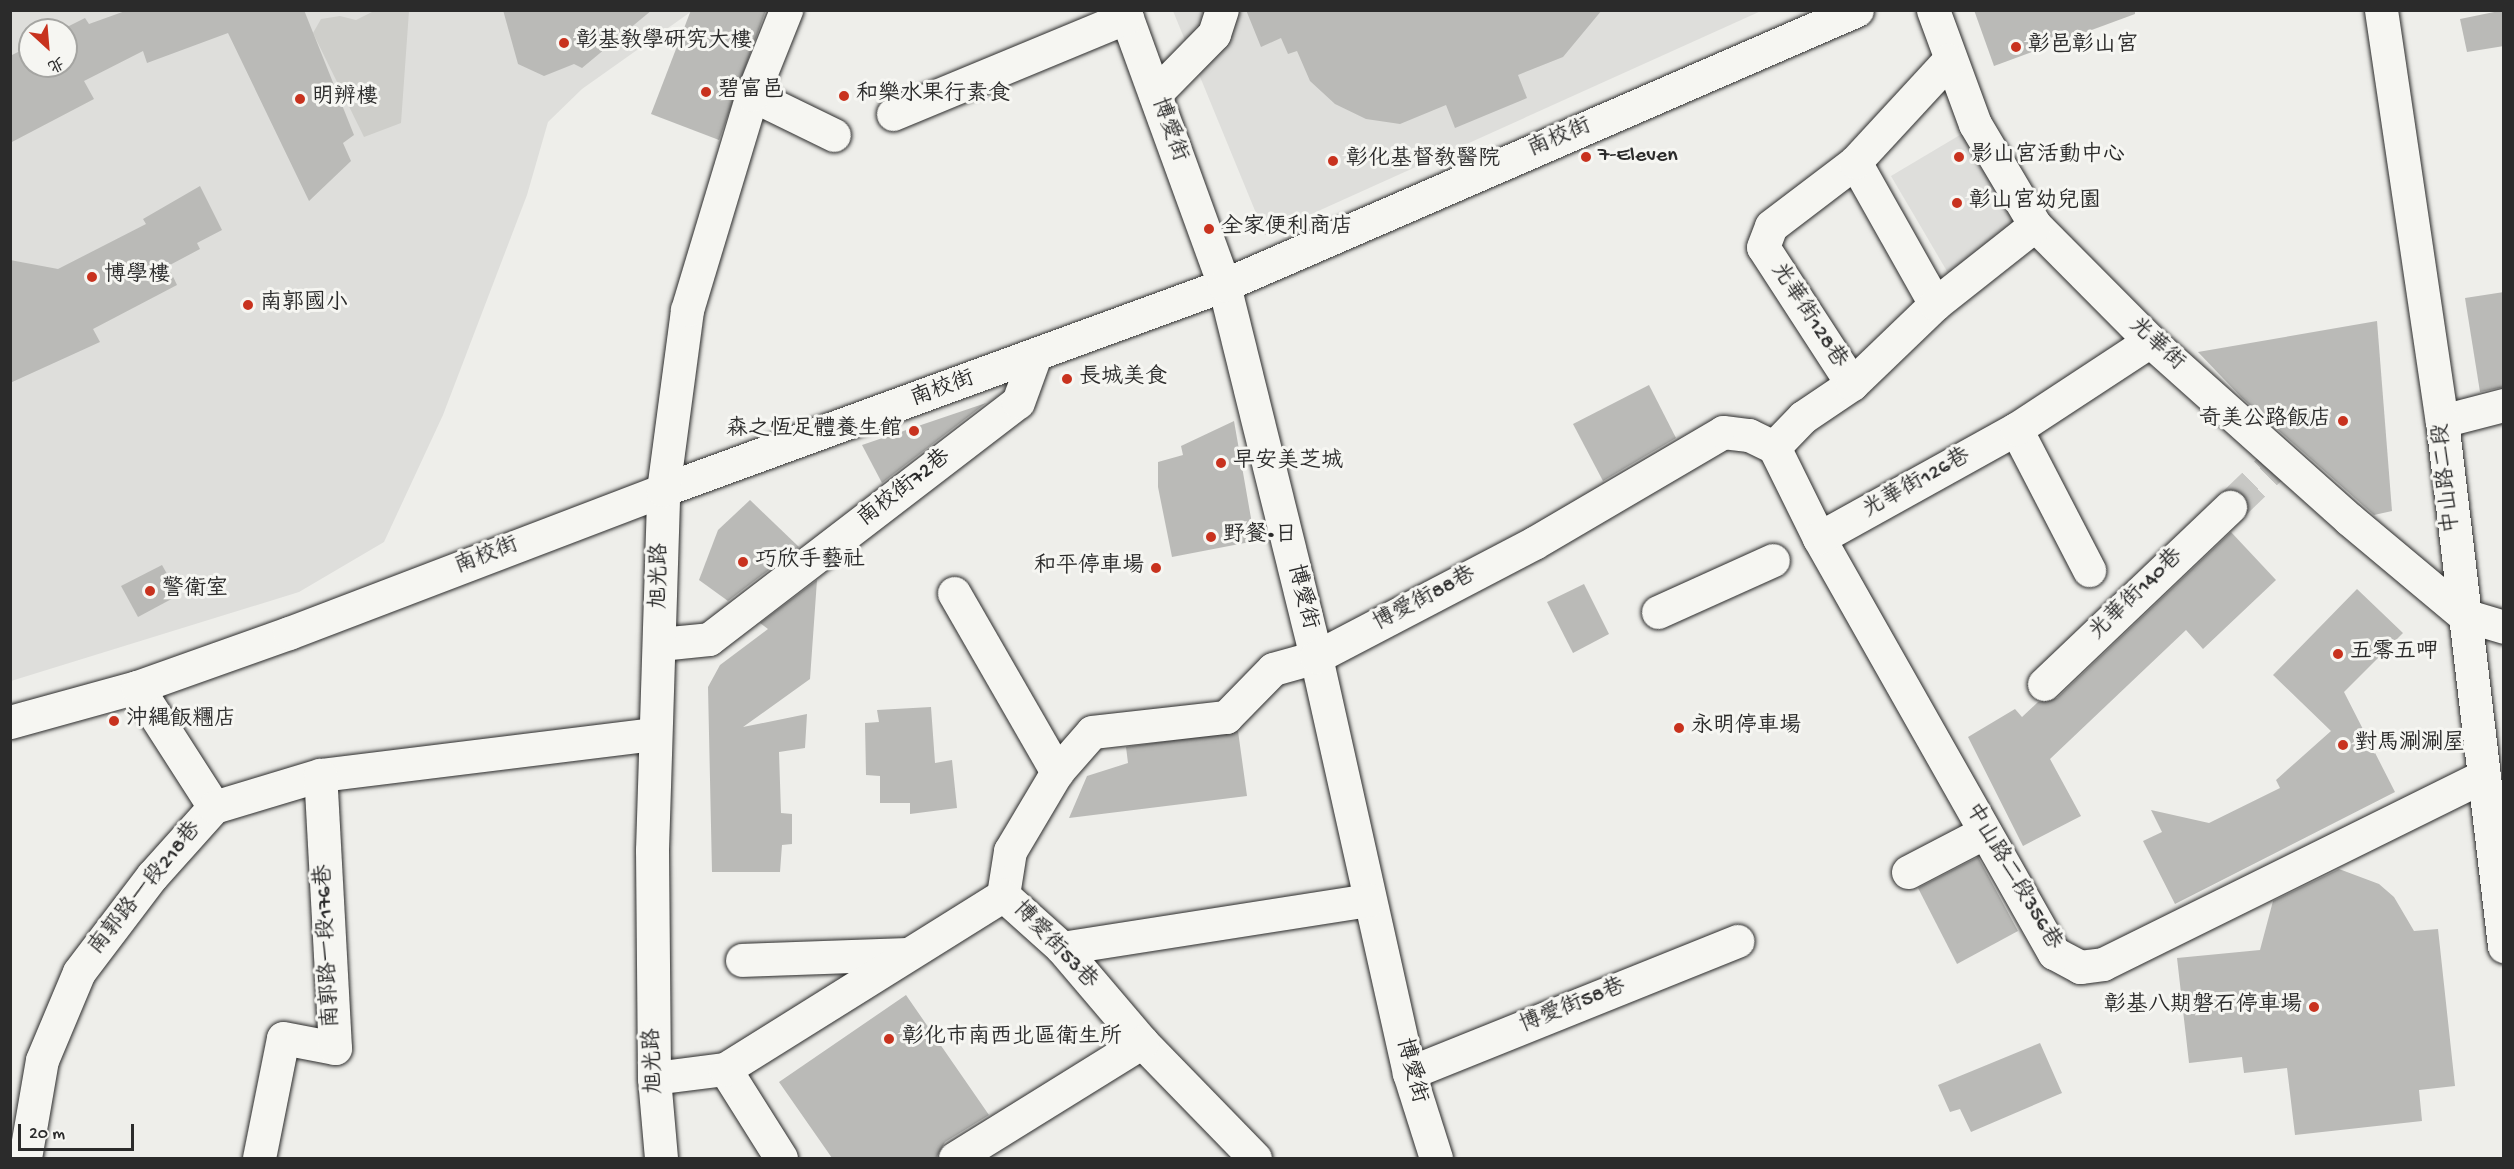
<!DOCTYPE html>
<html>
<head>
<meta charset="utf-8">
<style>
	body { margin:0 }
	#map { position:relative; width:2514px; height:1169px; overflow:hidden; background:#eeeeea; font-family:"Gochi Hand","LXGW WenKai TC",sans-serif }
	div>[style] { position:absolute }
	[style*='--x'] { left:calc(var(--x)*1px); top:calc(var(--y)*1px); width:calc(var(--w)*1px); rotate:calc(var(--a)*1deg) }
	.built>* { inset:0; background:#dededb }
	.green>* { inset:0; background:#cececa }
	.building>* { inset:0; background:#babab7 }
	.minor-tunnel>* { height:33px; margin-top:-16.5px; transform-origin:0; background:repeating-linear-gradient(90deg,#c7c7c4 0 33px,transparent 0 49px) }
	.roads { filter:drop-shadow(0 0 2px #2b2b2b) drop-shadow(0 0 2px #2b2b2b) }
	.minor>* { height:33px; margin:-16.5px; padding:0 16.5px; transform-origin:16.5px; border-radius:16.5px; background:#f6f6f2 }
	.major>* { height:33px; margin:-16.5px; padding:0 16.5px; transform-origin:16.5px; border-radius:16.5px; background:#f6f6f2 }
	.dots>* { width:16px; height:16px; translate:-50% -50%; box-sizing:border-box; border:3px solid #f6f6f2; border-radius:50% }
	span { translate:-50% -50%; white-space:nowrap; text-align:center; line-height:1.15; -webkit-text-stroke:6px #f6f6f2; paint-order:stroke }
	.poi-label { font-size:22px; color:#2b2b2b }
	.left { translate:0 -50%; text-align:left }
	.right { translate:-100% -50%; text-align:right }
	.street-label { font-size:22px; color:#2b2b2b }
	.frame { position:absolute; inset:0; border:12px solid #2b2b2b; pointer-events:none }
	.north { position:absolute; left:18px; top:18px; width:60px; height:60px; box-sizing:border-box; background:#f6f6f2; border:2px solid #a5a5a2; border-radius:50%; rotate:154deg; font-size:16px; font-weight:700; line-height:24px; text-align:center; color:#2b2b2b }
	.north::after { content:''; display:block; margin:auto; width:21px; height:27px; background:#c8321e; clip-path:polygon(50% 0,100% 100%,50% 72%,0 100%) }
	.scale { position:absolute; left:18px; top:1124px; width:116px; height:27px; box-sizing:border-box; border:3px solid #2b2b2b; border-top:0; padding-left:8px; font-size:18px; line-height:21px; white-space:nowrap; color:#2b2b2b; -webkit-text-stroke:4px #f6f6f2; paint-order:stroke }
</style>
</head>
<body>
<div id="map">
	<div class="built">
		<div style="clip-path:polygon(evenodd,11px 11px,692px 11px,582px 89px,548px 122px,527px 195px,443px 415px,384px 542px,299px 592px,11px 681px,11px 11px,30px 30px,66px 30px,66px 66px,30px 66px,30px 30px)"></div>
		<div style="clip-path:polygon(1173px 11px,1761px 11px,1265px 235px)"></div>
		<div style="clip-path:polygon(1965px 132px,2022px 229px,1948px 273px,1891px 176px)"></div>
	</div>
	<div class="green">
		<div style="clip-path:polygon(374px 11px,409px 11px,401px 123px,364px 137px,313px 33px,321px 19px,340px 16px,356px 20px)"></div>
	</div>
	<div class="building">
		<div style="clip-path:polygon(128px 10px,304px 10px,354px 135px,343px 143px,351px 161px,309px 201px,228px 33px,147px 63px,143px 51px,84px 81px,94px 99px,10px 143px,10px 56px,30px 46px,30px 66px,66px 66px,66px 30px,61px 30px,85px 18px,89px 24px)"></div>
		<div style="clip-path:polygon(503px 10px,652px 10px,582px 68px,574px 64px,544px 76px,518px 64px)"></div>
		<div style="clip-path:polygon(691px 10px,766px 10px,719px 140px,651px 114px)"></div>
		<div style="clip-path:polygon(1246px 10px,1602px 10px,1563px 57px,1518px 75px,1527px 98px,1455px 128px,1446px 105px,1400px 124px,1366px 119px,1335px 104px,1310px 81px,1297px 51px,1288px 54px,1281px 38px,1261px 47px)"></div>
		<div style="clip-path:polygon(1974px 10px,2135px 10px,2135px 14px,1994px 66px)"></div>
		<div style="clip-path:polygon(2504px 10px,2504px 46px,2467px 52px,2460px 19px)"></div>
		<div style="clip-path:polygon(200px 186px,222px 230px,197px 243px,200px 249px,168px 266px,177px 285px,93px 329px,100px 342px,10px 383px,10px 260px,58px 269px,146px 224px,143px 219px)"></div>
		<div style="clip-path:polygon(2504px 292px,2504px 387px,2480px 392px,2465px 298px)"></div>
		<div style="clip-path:polygon(2377px 321px,2392px 511px,2374px 515px,2242px 398px,2198px 352px)"></div>
		<div style="clip-path:polygon(1649px 385px,1676px 438px,1603px 481px,1573px 424px)"></div>
		<div style="clip-path:polygon(986px 403px,882px 483px,862px 445px)"></div>
		<div style="clip-path:polygon(1234px 421px,1255px 541px,1172px 557px,1158px 487px,1158px 462px,1183px 455px,1181px 446px)"></div>
		<div style="clip-path:polygon(750px 500px,799px 547px,728px 601px,699px 580px,718px 530px)"></div>
		<div style="clip-path:polygon(2231px 532px,2276px 580px,2203px 649px,2186px 630px,2050px 759px,2081px 816px,2023px 846px,1968px 737px,2015px 709px,2022px 717px,2038px 702px,2057px 698px)"></div>
		<div style="clip-path:polygon(162px 565px,179px 595px,138px 617px,121px 586px)"></div>
		<div style="clip-path:polygon(817px 580px,810px 679px,743px 727px,807px 714px,805px 748px,779px 752px,781px 813px,792px 814px,792px 844px,782px 845px,780px 872px,712px 872px,708px 687px,720px 665px,768px 629px,760px 623px)"></div>
		<div style="clip-path:polygon(1584px 584px,1609px 634px,1573px 653px,1547px 602px)"></div>
		<div style="clip-path:polygon(2357px 589px,2403px 633px,2344px 692px,2395px 792px,2175px 904px,2143px 841px,2162px 832px,2151px 810px,2209px 823px,2280px 788px,2276px 780px,2331px 731px,2273px 675px)"></div>
		<div style="clip-path:polygon(931px 707px,935px 763px,952px 760px,957px 808px,910px 814px,910px 803px,880px 803px,880px 776px,866px 775px,865px 723px,879px 722px,877px 710px)"></div>
		<div style="clip-path:polygon(1238px 731px,1247px 796px,1069px 818px,1087px 776px,1128px 763px,1126px 747px)"></div>
		<div style="clip-path:polygon(1978px 857px,2018px 931px,1957px 964px,1918px 888px)"></div>
		<div style="clip-path:polygon(2339px 869px,2379px 884px,2394px 897px,2414px 931px,2438px 929px,2455px 1086px,2419px 1090px,2422px 1121px,2295px 1135px,2287px 1068px,2244px 1073px,2242px 1057px,2189px 1063px,2177px 958px,2260px 950px,2273px 901px)"></div>
		<div style="clip-path:polygon(906px 995px,989px 1115px,945px 1142px,936px 1158px,832px 1158px,779px 1082px)"></div>
		<div style="clip-path:polygon(2040px 1043px,2062px 1093px,1971px 1132px,1960px 1109px,1950px 1112px,1938px 1085px)"></div>
	</div>
	<div class="minor-tunnel">
		<div style="--x:2230;--y:507;--w:72;--a:-43.9"></div>
	</div>
	<div class="roads">
		<div class="minor">
			<div style="--x:1124;--y:10;--w:293;--a:70"></div>
			<div style="--x:1224;--y:285;--w:383;--a:76.1"></div>
			<div style="--x:1316;--y:657;--w:426;--a:77.4"></div>
			<div style="--x:1409;--y:1073;--w:89;--a:72.4"></div>
			<div style="--x:1933;--y:10;--w:121;--a:69.8"></div>
			<div style="--x:1975;--y:124;--w:117;--a:59.3"></div>
			<div style="--x:2035;--y:225;--w:163;--a:45.2"></div>
			<div style="--x:2150;--y:341;--w:267;--a:41.8"></div>
			<div style="--x:2349;--y:519;--w:150;--a:39.9"></div>
			<div style="--x:2464;--y:615;--w:42;--a:16.7"></div>
			<div style="--x:1155;--y:94;--w:84;--a:-45.5"></div>
			<div style="--x:1214;--y:34;--w:25;--a:-72"></div>
			<div style="--x:752;--y:95;--w:91;--a:26"></div>
			<div style="--x:893;--y:114;--w:253;--a:-22.5"></div>
			<div style="--x:1855;--y:162;--w:163;--a:60.6"></div>
			<div style="--x:1852;--y:384;--w:163;--a:-123"></div>
			<div style="--x:1763;--y:247;--w:22;--a:-69"></div>
			<div style="--x:1771;--y:226;--w:106;--a:-37.3"></div>
			<div style="--x:1855;--y:162;--w:139;--a:-47.3"></div>
			<div style="--x:2442;--y:421;--w:64;--a:-14.5"></div>
			<div style="--x:2016;--y:429;--w:159;--a:62.6"></div>
			<div style="--x:1774;--y:447;--w:102;--a:63.7"></div>
			<div style="--x:1819;--y:538;--w:477;--a:60.5"></div>
			<div style="--x:2054;--y:953;--w:30;--a:28"></div>
			<div style="--x:2080;--y:967;--w:23;--a:-7"></div>
			<div style="--x:2103;--y:964;--w:425;--a:-26.3"></div>
			<div style="--x:1774;--y:447;--w:42;--a:-46"></div>
			<div style="--x:1803;--y:417;--w:59;--a:-34"></div>
			<div style="--x:1852;--y:384;--w:115;--a:-43.9"></div>
			<div style="--x:1935;--y:304;--w:127;--a:-38.3"></div>
			<div style="--x:1819;--y:538;--w:225;--a:-29"></div>
			<div style="--x:2016;--y:429;--w:160;--a:-33.3"></div>
			<div style="--x:954;--y:593;--w:207;--a:60.1"></div>
			<div style="--x:1658;--y:612;--w:126;--a:-24.3"></div>
			<div style="--x:660;--y:644;--w:49;--a:-5.8"></div>
			<div style="--x:709;--y:639;--w:389;--a:-37.5"></div>
			<div style="--x:1018;--y:402;--w:47;--a:-70"></div>
			<div style="--x:2044;--y:684;--w:257;--a:-43.6"></div>
			<div style="--x:137;--y:687;--w:143;--a:57.3"></div>
			<div style="--x:10;--y:722;--w:132;--a:-15.4"></div>
			<div style="--x:137;--y:687;--w:161;--a:-19.6"></div>
			<div style="--x:289;--y:633;--w:400;--a:-20.9"></div>
			<div style="--x:663;--y:490;--w:597;--a:-20.07"></div>
			<div style="--x:1224;--y:285;--w:690;--a:-23.48"></div>
			<div style="--x:1908;--y:872;--w:85;--a:-27.5"></div>
			<div style="--x:1003;--y:895;--w:45;--a:-81"></div>
			<div style="--x:1010;--y:851;--w:92;--a:-59.3"></div>
			<div style="--x:1057;--y:772;--w:53;--a:-48.8"></div>
			<div style="--x:1092;--y:732;--w:135;--a:-6.4"></div>
			<div style="--x:1226;--y:717;--w:67;--a:-45.6"></div>
			<div style="--x:1273;--y:669;--w:45;--a:-15.6"></div>
			<div style="--x:1316;--y:657;--w:246;--a:-27.6"></div>
			<div style="--x:1534;--y:543;--w:219;--a:-30.4"></div>
			<div style="--x:1723;--y:432;--w:26;--a:7"></div>
			<div style="--x:1749;--y:435;--w:28;--a:26"></div>
			<div style="--x:1003;--y:895;--w:79;--a:41.9"></div>
			<div style="--x:1062;--y:948;--w:123;--a:49.6"></div>
			<div style="--x:1142;--y:1042;--w:162;--a:45.8"></div>
			<div style="--x:1062;--y:948;--w:310;--a:-8.9"></div>
			<div style="--x:742;--y:960;--w:163;--a:-2.1"></div>
			<div style="--x:725;--y:1069;--w:105;--a:57.8"></div>
			<div style="--x:1409;--y:1073;--w:354;--a:-21.9"></div>
			<div style="--x:654;--y:1078;--w:72;--a:-7.2"></div>
			<div style="--x:725;--y:1069;--w:328;--a:-32"></div>
			<div style="--x:25;--y:1158;--w:99;--a:-80.2"></div>
			<div style="--x:42;--y:1060;--w:95;--a:-67.2"></div>
			<div style="--x:79;--y:972;--w:121;--a:-52.8"></div>
			<div style="--x:152;--y:876;--w:93;--a:-48.1"></div>
			<div style="--x:214;--y:807;--w:111;--a:-16.8"></div>
			<div style="--x:320;--y:775;--w:337;--a:-7"></div>
			<div style="--x:259;--y:1158;--w:122;--a:-78.7"></div>
			<div style="--x:283;--y:1038;--w:53;--a:10.9"></div>
			<div style="--x:335;--y:1048;--w:273;--a:-93.1"></div>
			<div style="--x:661;--y:1158;--w:80;--a:-95"></div>
			<div style="--x:654;--y:1078;--w:228;--a:-90.5"></div>
			<div style="--x:652;--y:850;--w:360;--a:-88.2"></div>
			<div style="--x:663;--y:490;--w:182;--a:-82.4"></div>
			<div style="--x:687;--y:310;--w:225;--a:-73.2"></div>
			<div style="--x:752;--y:95;--w:92;--a:-68.2"></div>
			<div style="--x:955;--y:1158;--w:220;--a:-31.8"></div>
		</div>
		<div class="major">
			<div style="--x:2381;--y:10;--w:416;--a:81.6"></div>
			<div style="--x:2442;--y:421;--w:529;--a:83.26"></div>
		</div>
	</div>
	<div class="dots">
		<div style="left:564px;top:43px;background:#c8321e"></div>
		<div style="left:2016px;top:47px;background:#c8321e"></div>
		<div style="left:706px;top:92px;background:#c8321e"></div>
		<div style="left:844px;top:96px;background:#c8321e"></div>
		<div style="left:300px;top:99px;background:#c8321e"></div>
		<div style="left:1586px;top:157px;background:#c8321e"></div>
		<div style="left:1959px;top:157px;background:#c8321e"></div>
		<div style="left:1333px;top:161px;background:#c8321e"></div>
		<div style="left:1957px;top:203px;background:#c8321e"></div>
		<div style="left:1209px;top:229px;background:#c8321e"></div>
		<div style="left:92px;top:277px;background:#c8321e"></div>
		<div style="left:248px;top:305px;background:#c8321e"></div>
		<div style="left:1067px;top:379px;background:#c8321e"></div>
		<div style="left:2343px;top:421px;background:#c8321e"></div>
		<div style="left:914px;top:431px;background:#c8321e"></div>
		<div style="left:1221px;top:463px;background:#c8321e"></div>
		<div style="left:1211px;top:537px;background:#c8321e"></div>
		<div style="left:743px;top:562px;background:#c8321e"></div>
		<div style="left:1156px;top:568px;background:#c8321e"></div>
		<div style="left:150px;top:591px;background:#c8321e"></div>
		<div style="left:2338px;top:654px;background:#c8321e"></div>
		<div style="left:114px;top:721px;background:#c8321e"></div>
		<div style="left:1679px;top:728px;background:#c8321e"></div>
		<div style="left:2343px;top:745px;background:#c8321e"></div>
		<div style="left:2314px;top:1007px;background:#c8321e"></div>
		<div style="left:889px;top:1039px;background:#c8321e"></div>
	</div>
	<div class="poi-label">
		<span class="left" style="left:576px;top:43px">彰基教學研究大樓</span>
		<span class="left" style="left:2028px;top:47px">彰邑彰山宮</span>
		<span class="left" style="left:718px;top:92px">碧富邑</span>
		<span class="left" style="left:856px;top:96px">和樂水果行素食</span>
		<span class="left" style="left:312px;top:99px">明辨樓</span>
		<span class="left" style="left:1598px;top:157px">7-Eleven</span>
		<span class="left" style="left:1971px;top:157px">影山宮活動中心</span>
		<span class="left" style="left:1346px;top:161px">彰化基督教醫院</span>
		<span class="left" style="left:1969px;top:203px">彰山宮幼兒園</span>
		<span class="left" style="left:1221px;top:229px">全家便利商店</span>
		<span class="left" style="left:104px;top:277px">博學樓</span>
		<span class="left" style="left:260px;top:305px">南郭國小</span>
		<span class="left" style="left:1079px;top:379px">長城美食</span>
		<span class="right" style="left:2331px;top:421px">奇美公路飯店</span>
		<span class="right" style="left:902px;top:431px">森之恆足體養生館</span>
		<span class="left" style="left:1233px;top:463px">早安美芝城</span>
		<span class="left" style="left:1223px;top:537px">野餐•日</span>
		<span class="left" style="left:755px;top:562px">巧欣手藝社</span>
		<span class="right" style="left:1144px;top:568px">和平停車場</span>
		<span class="left" style="left:162px;top:591px">警衛室</span>
		<span class="left" style="left:2350px;top:654px">五零五呷</span>
		<span class="left" style="left:126px;top:721px">沖縄飯糰店</span>
		<span class="left" style="left:1691px;top:728px">永明停車場</span>
		<span class="left" style="left:2355px;top:745px">對馬涮涮屋</span>
		<span class="right" style="left:2302px;top:1007px">彰基八期磐石停車場</span>
		<span class="left" style="left:902px;top:1039px">彰化市南西北區衛生所</span>
	</div>
	<div class="street-label">
		<span style="left:1168px;top:130px;rotate:70deg">博愛街</span>
		<span style="left:1560px;top:139px;rotate:-23deg">南校街</span>
		<span style="left:1808px;top:316px;rotate:57deg">光華街128巷</span>
		<span style="left:2156px;top:345px;rotate:43deg">光華街</span>
		<span style="left:943px;top:390px;rotate:-20deg">南校街</span>
		<span style="left:2448px;top:478px;rotate:-96deg">中山路二段</span>
		<span style="left:1917px;top:484px;rotate:-29deg">光華街126巷</span>
		<span style="left:905px;top:489px;rotate:-38deg">南校街72巷</span>
		<span style="left:487px;top:557px;rotate:-21deg">南校街</span>
		<span style="left:661px;top:576px;rotate:-89deg">旭光路</span>
		<span style="left:2137px;top:595px;rotate:-44deg">光華街140巷</span>
		<span style="left:1301px;top:597px;rotate:76deg">博愛街</span>
		<span style="left:1425px;top:600px;rotate:-28deg">博愛街88巷</span>
		<span style="left:2012px;top:877px;rotate:59deg">中山路二段356巷</span>
		<span style="left:146px;top:889px;rotate:-51deg">南郭路一段218巷</span>
		<span style="left:329px;top:946px;rotate:-93deg">南郭路一段176巷</span>
		<span style="left:1054px;top:946px;rotate:46deg">博愛街53巷</span>
		<span style="left:1573px;top:1007px;rotate:-22deg">博愛街58巷</span>
		<span style="left:655px;top:1061px;rotate:-92deg">旭光路</span>
		<span style="left:1410px;top:1071px;rotate:75deg">博愛街</span>
	</div>
	<div class="frame"></div>
	<div class="north">北</div>
	<div class="scale">20 m</div>
</div>
</body>
</html>
